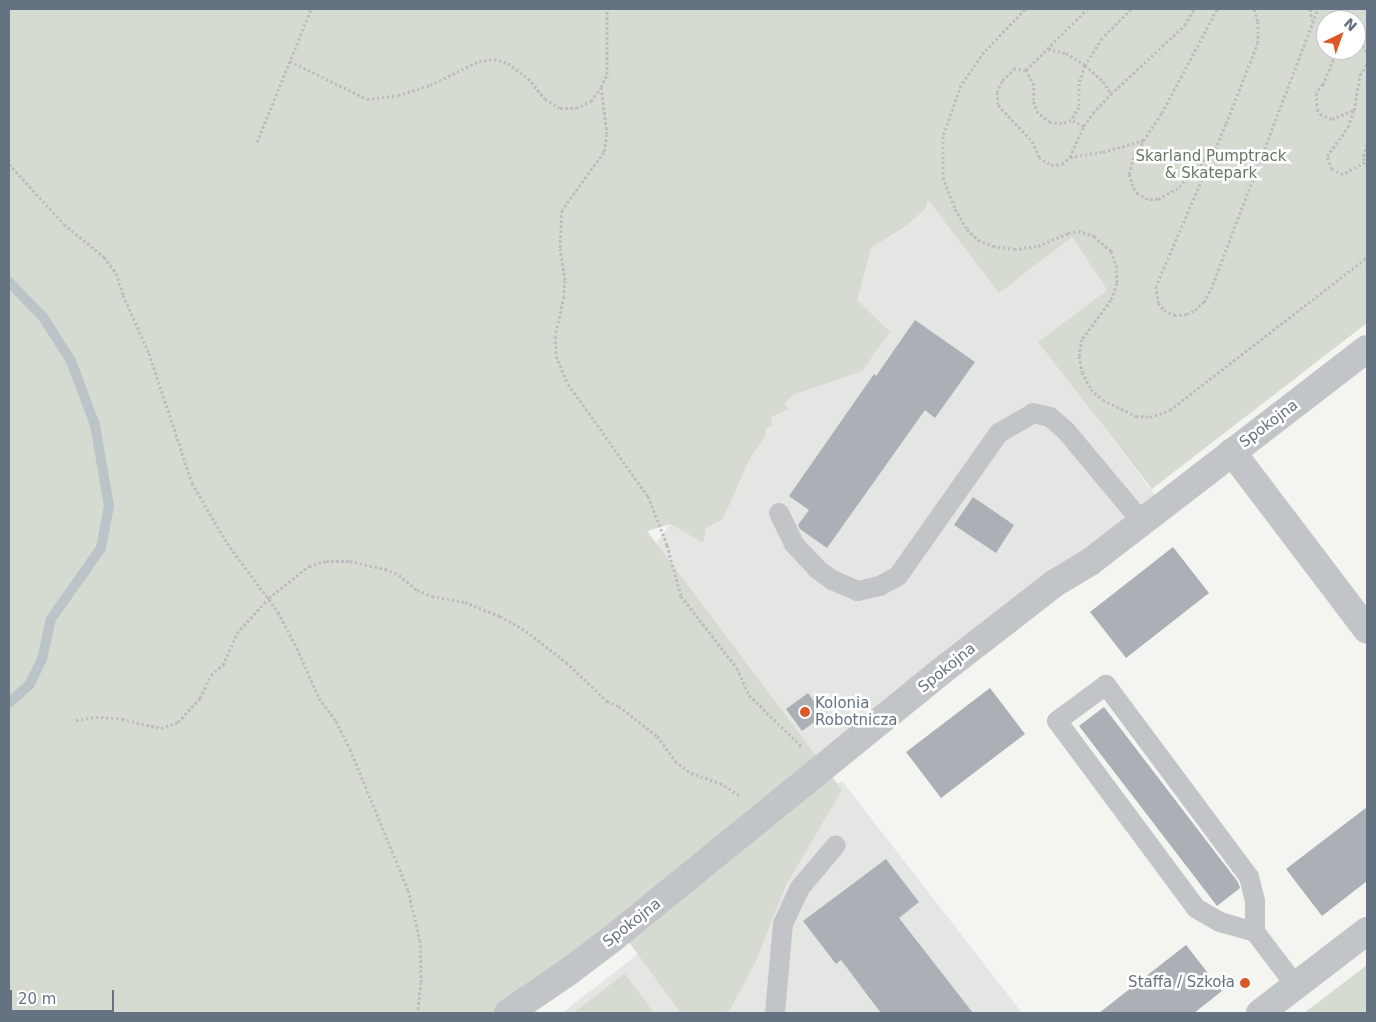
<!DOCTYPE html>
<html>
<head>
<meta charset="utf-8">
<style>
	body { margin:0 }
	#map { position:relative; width:1376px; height:1022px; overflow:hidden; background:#f4f4f0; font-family:"DejaVu Sans",sans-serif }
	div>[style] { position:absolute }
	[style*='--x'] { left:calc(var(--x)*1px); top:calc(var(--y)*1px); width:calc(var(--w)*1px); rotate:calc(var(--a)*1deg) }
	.built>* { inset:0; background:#e4e6e4 }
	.green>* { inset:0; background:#d5dbd1 }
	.stream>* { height:10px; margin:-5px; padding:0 5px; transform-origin:5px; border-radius:5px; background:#bac4c9 }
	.building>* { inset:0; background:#aab0b6 }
	.path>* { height:3px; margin-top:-1.5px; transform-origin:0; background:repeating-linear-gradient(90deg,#bbbdbf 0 2.5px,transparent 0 5px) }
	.service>* { height:20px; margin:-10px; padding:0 10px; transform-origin:10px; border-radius:10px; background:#c2c5c8 }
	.minor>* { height:28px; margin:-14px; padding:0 14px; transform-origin:14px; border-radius:14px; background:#c2c5c8 }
	.dots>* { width:14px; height:14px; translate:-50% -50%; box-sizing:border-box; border:2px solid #fff; border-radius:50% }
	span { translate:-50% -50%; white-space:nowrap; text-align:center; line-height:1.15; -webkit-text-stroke:5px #fff; paint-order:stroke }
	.park-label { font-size:15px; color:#667862 }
	.street-label { font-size:15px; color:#647281 }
	.poi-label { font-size:15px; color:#647281 }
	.left { translate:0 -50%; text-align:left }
	.right { translate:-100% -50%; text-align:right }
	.frame { position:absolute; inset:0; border:10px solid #647281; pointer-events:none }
	.north { position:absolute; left:1316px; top:10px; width:50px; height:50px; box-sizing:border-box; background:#fff; border:1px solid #c1c7cd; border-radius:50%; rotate:42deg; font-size:14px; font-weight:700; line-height:20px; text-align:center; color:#647281 }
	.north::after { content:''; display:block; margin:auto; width:18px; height:22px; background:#de5826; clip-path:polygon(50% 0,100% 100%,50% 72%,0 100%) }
	.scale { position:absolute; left:10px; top:990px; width:104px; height:22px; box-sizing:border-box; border:2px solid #647281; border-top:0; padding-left:6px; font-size:15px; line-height:18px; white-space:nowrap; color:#647281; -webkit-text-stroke:4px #fff; paint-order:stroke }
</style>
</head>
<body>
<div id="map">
	<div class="built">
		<div style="clip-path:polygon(915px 184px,1072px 237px,1107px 290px,1039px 342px,1159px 500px,802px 775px,640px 566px)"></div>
		<div style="clip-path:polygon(842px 781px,1022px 1013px,562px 1013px,629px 961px,816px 796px)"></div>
	</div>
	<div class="green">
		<div style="clip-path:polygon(evenodd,9px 9px,1367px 9px,1367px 323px,1152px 489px,1038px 342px,1107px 290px,1072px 237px,999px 293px,928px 200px,926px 208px,907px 225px,871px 248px,857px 300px,890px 332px,862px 371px,793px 395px,784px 403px,789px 409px,771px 417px,772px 426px,765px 429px,765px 436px,749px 460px,723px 519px,706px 528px,703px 543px,671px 524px,647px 531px,842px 790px,786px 885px,756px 961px,730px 1010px,721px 1013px,681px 1013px,614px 922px,519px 1013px,9px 1013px,9px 9px,1326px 20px,1356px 20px,1356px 50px,1326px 50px,1326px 20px)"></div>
		<div style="clip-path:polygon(1367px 965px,1367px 1013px,1304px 1013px)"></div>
		<div style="clip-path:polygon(625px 974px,654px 1013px,573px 1013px,624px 974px)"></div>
	</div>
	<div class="stream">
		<div style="--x:9;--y:282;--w:49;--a:45.8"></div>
		<div style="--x:43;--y:317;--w:52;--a:57.5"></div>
		<div style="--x:71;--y:361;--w:68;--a:69.4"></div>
		<div style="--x:95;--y:425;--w:82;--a:80.2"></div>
		<div style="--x:109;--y:506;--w:43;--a:100.8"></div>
		<div style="--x:101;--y:548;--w:87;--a:125.2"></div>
		<div style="--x:51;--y:619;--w:41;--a:102.7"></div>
		<div style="--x:42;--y:659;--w:28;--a:116"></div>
		<div style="--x:30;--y:684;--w:28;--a:138"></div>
	</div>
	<div class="building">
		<div style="clip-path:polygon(915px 320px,975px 362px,935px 418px,925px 410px,827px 548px,800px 529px,798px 525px,809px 510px,789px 496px,874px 374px,876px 376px)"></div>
		<div style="clip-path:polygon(973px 497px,1014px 525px,996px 553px,954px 525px)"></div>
		<div style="clip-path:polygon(1173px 547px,1209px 593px,1126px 658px,1090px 612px)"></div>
		<div style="clip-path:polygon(990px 688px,1025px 734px,941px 798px,906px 752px)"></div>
		<div style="clip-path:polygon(808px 693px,824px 715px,802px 731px,786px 709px)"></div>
		<div style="clip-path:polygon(1104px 707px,1238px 882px,1240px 888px,1217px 906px,1079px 726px)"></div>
		<div style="clip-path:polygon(1367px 807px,1367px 881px,1322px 916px,1286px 869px)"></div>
		<div style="clip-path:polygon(886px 859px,919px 902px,899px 918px,973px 1013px,881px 1013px,841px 960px,836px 964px,803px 921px)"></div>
		<div style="clip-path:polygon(1186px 945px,1222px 991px,1194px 1013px,1099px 1013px)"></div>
	</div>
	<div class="path">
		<div style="--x:1025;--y:9;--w:59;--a:133.6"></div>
		<div style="--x:984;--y:52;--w:40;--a:124.9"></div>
		<div style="--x:961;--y:85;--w:54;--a:109.4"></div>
		<div style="--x:943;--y:136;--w:41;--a:90"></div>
		<div style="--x:943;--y:177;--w:34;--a:69"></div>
		<div style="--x:955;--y:209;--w:23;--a:59"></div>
		<div style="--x:967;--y:229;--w:16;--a:45"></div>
		<div style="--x:978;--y:240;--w:16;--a:22"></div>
		<div style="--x:993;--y:246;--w:21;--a:8"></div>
		<div style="--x:1014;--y:249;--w:24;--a:-7"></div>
		<div style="--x:1038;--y:246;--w:33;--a:-23"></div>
		<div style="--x:1068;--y:233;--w:10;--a:-11"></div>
		<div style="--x:1078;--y:231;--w:17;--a:17"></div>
		<div style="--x:1094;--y:236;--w:23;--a:41"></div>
		<div style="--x:1111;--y:251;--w:15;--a:70"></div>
		<div style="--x:1116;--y:265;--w:18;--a:87"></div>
		<div style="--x:1117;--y:283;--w:18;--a:109"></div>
		<div style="--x:1111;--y:300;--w:49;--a:126.6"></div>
		<div style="--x:1082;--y:339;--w:17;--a:100"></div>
		<div style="--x:1079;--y:356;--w:16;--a:79"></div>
		<div style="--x:1082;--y:372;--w:19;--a:62"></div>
		<div style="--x:1091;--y:389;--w:16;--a:43"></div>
		<div style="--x:1103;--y:400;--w:37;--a:26"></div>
		<div style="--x:1136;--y:416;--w:14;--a:4"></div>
		<div style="--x:1150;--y:417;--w:21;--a:-19"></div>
		<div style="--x:1170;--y:410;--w:249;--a:-37.8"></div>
		<div style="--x:1131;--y:9;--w:41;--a:135"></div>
		<div style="--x:1102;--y:38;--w:32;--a:122"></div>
		<div style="--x:1085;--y:65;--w:19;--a:108"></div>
		<div style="--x:1079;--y:83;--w:24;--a:90"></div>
		<div style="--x:1079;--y:107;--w:15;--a:122"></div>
		<div style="--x:1071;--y:120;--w:9;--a:162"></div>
		<div style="--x:1062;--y:123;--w:12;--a:-175"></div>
		<div style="--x:1050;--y:122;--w:15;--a:-143"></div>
		<div style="--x:1038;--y:113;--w:14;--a:-111"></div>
		<div style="--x:1033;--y:100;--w:15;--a:-86"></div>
		<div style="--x:1034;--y:85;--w:17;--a:-118"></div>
		<div style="--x:1026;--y:70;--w:11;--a:-170"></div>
		<div style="--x:1015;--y:68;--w:18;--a:135"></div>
		<div style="--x:1002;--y:81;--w:12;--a:114"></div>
		<div style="--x:997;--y:92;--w:13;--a:86"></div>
		<div style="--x:998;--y:105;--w:50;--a:46.6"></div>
		<div style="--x:1032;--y:141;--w:17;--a:66"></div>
		<div style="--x:1039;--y:157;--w:14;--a:34"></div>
		<div style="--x:1051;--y:165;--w:11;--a:-5"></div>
		<div style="--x:1062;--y:164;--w:11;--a:-41"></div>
		<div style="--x:1070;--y:157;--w:33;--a:-9"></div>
		<div style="--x:1103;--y:152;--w:43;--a:-16.3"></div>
		<div style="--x:1254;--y:9;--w:13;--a:72"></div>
		<div style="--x:1258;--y:21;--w:21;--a:90"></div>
		<div style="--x:1258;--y:42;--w:88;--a:111.3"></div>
		<div style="--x:1226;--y:124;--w:176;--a:113.4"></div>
		<div style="--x:1156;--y:286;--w:17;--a:83"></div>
		<div style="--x:1158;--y:303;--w:9;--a:49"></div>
		<div style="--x:1164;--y:310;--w:11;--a:27"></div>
		<div style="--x:1174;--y:315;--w:13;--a:-4"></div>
		<div style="--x:1187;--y:314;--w:9;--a:-27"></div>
		<div style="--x:1195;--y:310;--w:12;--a:-42"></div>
		<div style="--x:1204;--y:302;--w:15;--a:-62"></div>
		<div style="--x:1211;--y:289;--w:300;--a:-69.1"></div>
		<div style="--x:1310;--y:9;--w:11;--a:80"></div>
		<div style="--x:1356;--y:42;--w:7;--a:27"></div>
		<div style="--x:1362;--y:45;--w:9;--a:54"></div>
		<div style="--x:1048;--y:49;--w:18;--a:13"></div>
		<div style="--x:1066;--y:53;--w:22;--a:32"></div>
		<div style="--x:1085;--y:65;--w:24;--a:42"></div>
		<div style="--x:1103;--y:81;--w:15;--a:58"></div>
		<div style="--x:1337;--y:50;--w:37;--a:112"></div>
		<div style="--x:1323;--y:84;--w:11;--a:128"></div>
		<div style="--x:1316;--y:93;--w:16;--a:86"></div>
		<div style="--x:1317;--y:109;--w:6;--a:59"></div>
		<div style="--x:1320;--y:114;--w:13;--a:23"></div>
		<div style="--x:1332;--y:119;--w:24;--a:-22"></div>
		<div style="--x:290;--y:61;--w:86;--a:26.3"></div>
		<div style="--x:367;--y:99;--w:31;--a:-7"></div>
		<div style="--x:398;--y:95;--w:34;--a:-17"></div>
		<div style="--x:430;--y:85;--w:55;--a:-26.1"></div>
		<div style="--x:479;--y:61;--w:15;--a:-8"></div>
		<div style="--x:494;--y:59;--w:15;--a:16"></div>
		<div style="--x:508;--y:63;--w:25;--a:37"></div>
		<div style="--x:528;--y:78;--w:27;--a:51"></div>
		<div style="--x:545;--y:99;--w:17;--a:31"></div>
		<div style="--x:560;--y:108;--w:16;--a:0"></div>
		<div style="--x:576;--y:108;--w:17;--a:-25"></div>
		<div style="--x:591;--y:101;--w:17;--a:-54"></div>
		<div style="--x:601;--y:87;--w:14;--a:-65"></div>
		<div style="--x:607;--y:74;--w:65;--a:-90"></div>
		<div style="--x:1026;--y:70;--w:86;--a:-45"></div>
		<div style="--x:601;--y:87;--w:47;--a:82.7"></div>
		<div style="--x:607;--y:134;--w:18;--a:99"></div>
		<div style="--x:604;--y:152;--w:72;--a:125.9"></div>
		<div style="--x:562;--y:210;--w:38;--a:93"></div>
		<div style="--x:560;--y:248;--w:32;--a:81"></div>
		<div style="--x:565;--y:280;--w:16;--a:94"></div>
		<div style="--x:564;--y:296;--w:41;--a:102.7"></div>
		<div style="--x:555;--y:336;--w:20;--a:87"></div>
		<div style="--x:556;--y:356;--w:30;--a:67"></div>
		<div style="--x:568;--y:384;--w:138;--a:54.5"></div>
		<div style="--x:648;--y:496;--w:53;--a:68.8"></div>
		<div style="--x:667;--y:545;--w:53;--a:74.6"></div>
		<div style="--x:681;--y:596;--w:91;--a:52.1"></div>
		<div style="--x:737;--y:668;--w:30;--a:66"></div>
		<div style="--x:749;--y:695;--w:73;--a:44.4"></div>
		<div style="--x:1084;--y:126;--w:16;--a:-55"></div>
		<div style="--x:1093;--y:113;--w:26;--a:-47"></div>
		<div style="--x:1111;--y:94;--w:101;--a:-43"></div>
		<div style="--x:1185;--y:25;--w:18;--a:-61"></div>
		<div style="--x:257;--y:142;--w:144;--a:-67.9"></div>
		<div style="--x:1367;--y:144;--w:15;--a:106"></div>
		<div style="--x:1363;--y:158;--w:7;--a:56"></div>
		<div style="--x:1212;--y:152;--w:50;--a:133.4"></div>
		<div style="--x:1178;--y:188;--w:23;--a:151"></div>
		<div style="--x:1158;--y:199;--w:10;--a:180"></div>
		<div style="--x:1148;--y:199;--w:11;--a:-153"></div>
		<div style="--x:1138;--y:194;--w:9;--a:-122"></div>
		<div style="--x:1133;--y:186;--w:13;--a:-108"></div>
		<div style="--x:1129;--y:174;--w:22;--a:-74"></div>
		<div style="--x:1135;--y:153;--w:48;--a:-56"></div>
		<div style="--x:1162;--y:113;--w:118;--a:-62.1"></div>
		<div style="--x:1070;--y:157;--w:34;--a:-66"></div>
		<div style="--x:1084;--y:126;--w:14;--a:-155"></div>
		<div style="--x:1365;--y:162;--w:25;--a:151"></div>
		<div style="--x:1343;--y:174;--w:12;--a:-156"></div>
		<div style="--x:1332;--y:169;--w:14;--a:-111"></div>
		<div style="--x:1327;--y:156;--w:36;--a:-54"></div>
		<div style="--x:1348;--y:127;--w:18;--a:-71"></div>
		<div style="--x:1354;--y:110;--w:36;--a:-80"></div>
		<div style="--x:1360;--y:75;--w:13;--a:-58"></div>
		<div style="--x:9;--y:164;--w:81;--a:47.5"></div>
		<div style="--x:64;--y:224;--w:52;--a:39.5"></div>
		<div style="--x:104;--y:257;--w:20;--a:53"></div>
		<div style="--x:116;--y:273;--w:23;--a:72"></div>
		<div style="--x:123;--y:295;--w:64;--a:65.9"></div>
		<div style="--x:149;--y:353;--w:137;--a:71.7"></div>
		<div style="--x:192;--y:483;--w:69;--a:59.7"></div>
		<div style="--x:227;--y:543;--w:86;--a:53.5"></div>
		<div style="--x:278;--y:612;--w:41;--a:62.2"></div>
		<div style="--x:297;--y:648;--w:55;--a:66.3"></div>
		<div style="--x:319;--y:698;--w:29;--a:54"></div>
		<div style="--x:336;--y:721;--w:31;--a:63"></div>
		<div style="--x:350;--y:749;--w:152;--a:67.6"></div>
		<div style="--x:408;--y:890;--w:51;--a:76.5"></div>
		<div style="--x:420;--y:940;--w:42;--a:88.6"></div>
		<div style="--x:421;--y:982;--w:31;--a:96"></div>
		<div style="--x:76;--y:720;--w:20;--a:-9"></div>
		<div style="--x:96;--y:717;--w:26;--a:4"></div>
		<div style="--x:122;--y:719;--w:40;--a:13"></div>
		<div style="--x:161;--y:728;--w:18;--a:-19"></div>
		<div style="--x:178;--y:722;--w:33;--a:-47"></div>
		<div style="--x:200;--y:698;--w:25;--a:-64"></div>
		<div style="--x:211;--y:675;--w:16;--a:-40"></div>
		<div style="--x:223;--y:665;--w:35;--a:-66"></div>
		<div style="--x:237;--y:633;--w:47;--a:-47.6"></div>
		<div style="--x:269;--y:598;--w:51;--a:-38.7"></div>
		<div style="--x:309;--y:566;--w:18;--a:-16"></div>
		<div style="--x:326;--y:561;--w:24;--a:0"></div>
		<div style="--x:350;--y:561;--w:36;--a:13"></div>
		<div style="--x:385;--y:569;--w:15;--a:23"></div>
		<div style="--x:399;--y:575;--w:23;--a:40"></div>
		<div style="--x:417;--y:590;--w:16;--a:22"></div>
		<div style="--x:432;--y:596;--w:34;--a:10"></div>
		<div style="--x:465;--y:602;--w:38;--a:22"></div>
		<div style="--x:500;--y:616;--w:30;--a:30"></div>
		<div style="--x:526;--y:631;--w:51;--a:37.8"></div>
		<div style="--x:566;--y:662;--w:57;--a:43.6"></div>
		<div style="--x:607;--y:701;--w:13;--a:23"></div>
		<div style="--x:619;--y:706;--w:48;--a:38.3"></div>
		<div style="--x:657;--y:736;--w:31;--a:54"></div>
		<div style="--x:675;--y:761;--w:20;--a:37"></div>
		<div style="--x:691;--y:773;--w:31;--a:19"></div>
		<div style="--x:720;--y:783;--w:22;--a:32"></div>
	</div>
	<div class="service">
		<div style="--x:779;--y:513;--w:34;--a:64"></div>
		<div style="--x:794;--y:544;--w:34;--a:47"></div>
		<div style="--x:817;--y:569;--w:19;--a:36"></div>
		<div style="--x:832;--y:580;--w:28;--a:23"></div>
		<div style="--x:858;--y:591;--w:23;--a:-13"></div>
		<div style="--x:880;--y:586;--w:21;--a:-29"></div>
		<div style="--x:898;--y:576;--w:175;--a:-54.8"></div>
		<div style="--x:999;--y:433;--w:39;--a:-30"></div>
		<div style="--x:1033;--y:413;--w:17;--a:13"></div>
		<div style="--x:1050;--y:417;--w:21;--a:41"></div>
		<div style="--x:1066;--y:431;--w:119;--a:50.1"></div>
		<div style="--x:1255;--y:932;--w:36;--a:-164"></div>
		<div style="--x:1220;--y:922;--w:28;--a:-150"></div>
		<div style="--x:1196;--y:908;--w:233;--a:-126.6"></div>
		<div style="--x:1057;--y:721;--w:61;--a:-36.3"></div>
		<div style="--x:1106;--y:685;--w:239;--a:53.3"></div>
		<div style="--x:1249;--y:877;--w:25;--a:76"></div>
		<div style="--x:1255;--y:901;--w:31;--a:90"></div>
		<div style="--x:1255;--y:932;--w:68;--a:52.8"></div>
		<div style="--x:775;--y:1013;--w:89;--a:-84.9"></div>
		<div style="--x:783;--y:924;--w:38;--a:-65"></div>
		<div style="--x:799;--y:889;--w:57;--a:-49.9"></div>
	</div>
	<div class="minor">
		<div style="--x:1232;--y:452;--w:223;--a:52.8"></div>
		<div style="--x:508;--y:1013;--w:73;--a:-34.3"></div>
		<div style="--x:568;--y:972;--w:56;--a:-37.1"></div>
		<div style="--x:613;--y:938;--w:432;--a:-39.1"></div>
		<div style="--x:948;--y:666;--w:135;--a:-37.8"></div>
		<div style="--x:1055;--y:583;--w:41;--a:-31"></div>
		<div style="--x:1090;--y:562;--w:349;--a:-37.6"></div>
		<div style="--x:1260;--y:1013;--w:135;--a:-37.5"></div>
	</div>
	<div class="dots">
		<div style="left:805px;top:712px;background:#de5826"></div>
		<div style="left:1245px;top:983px;background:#de5826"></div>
	</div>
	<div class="park-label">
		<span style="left:1211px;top:165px">Skarland Pumptrack<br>&amp; Skatepark</span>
	</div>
	<div class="street-label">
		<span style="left:1269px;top:424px;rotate:-37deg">Spokojna</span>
		<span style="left:947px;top:668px;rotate:-39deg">Spokojna</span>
		<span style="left:632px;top:923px;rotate:-38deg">Spokojna</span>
	</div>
	<div class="poi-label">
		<span class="left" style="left:815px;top:712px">Kolonia<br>Robotnicza</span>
		<span class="right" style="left:1235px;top:983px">Staffa / Szkoła</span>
	</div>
	<div class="frame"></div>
	<div class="north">N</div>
	<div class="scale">20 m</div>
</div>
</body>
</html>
